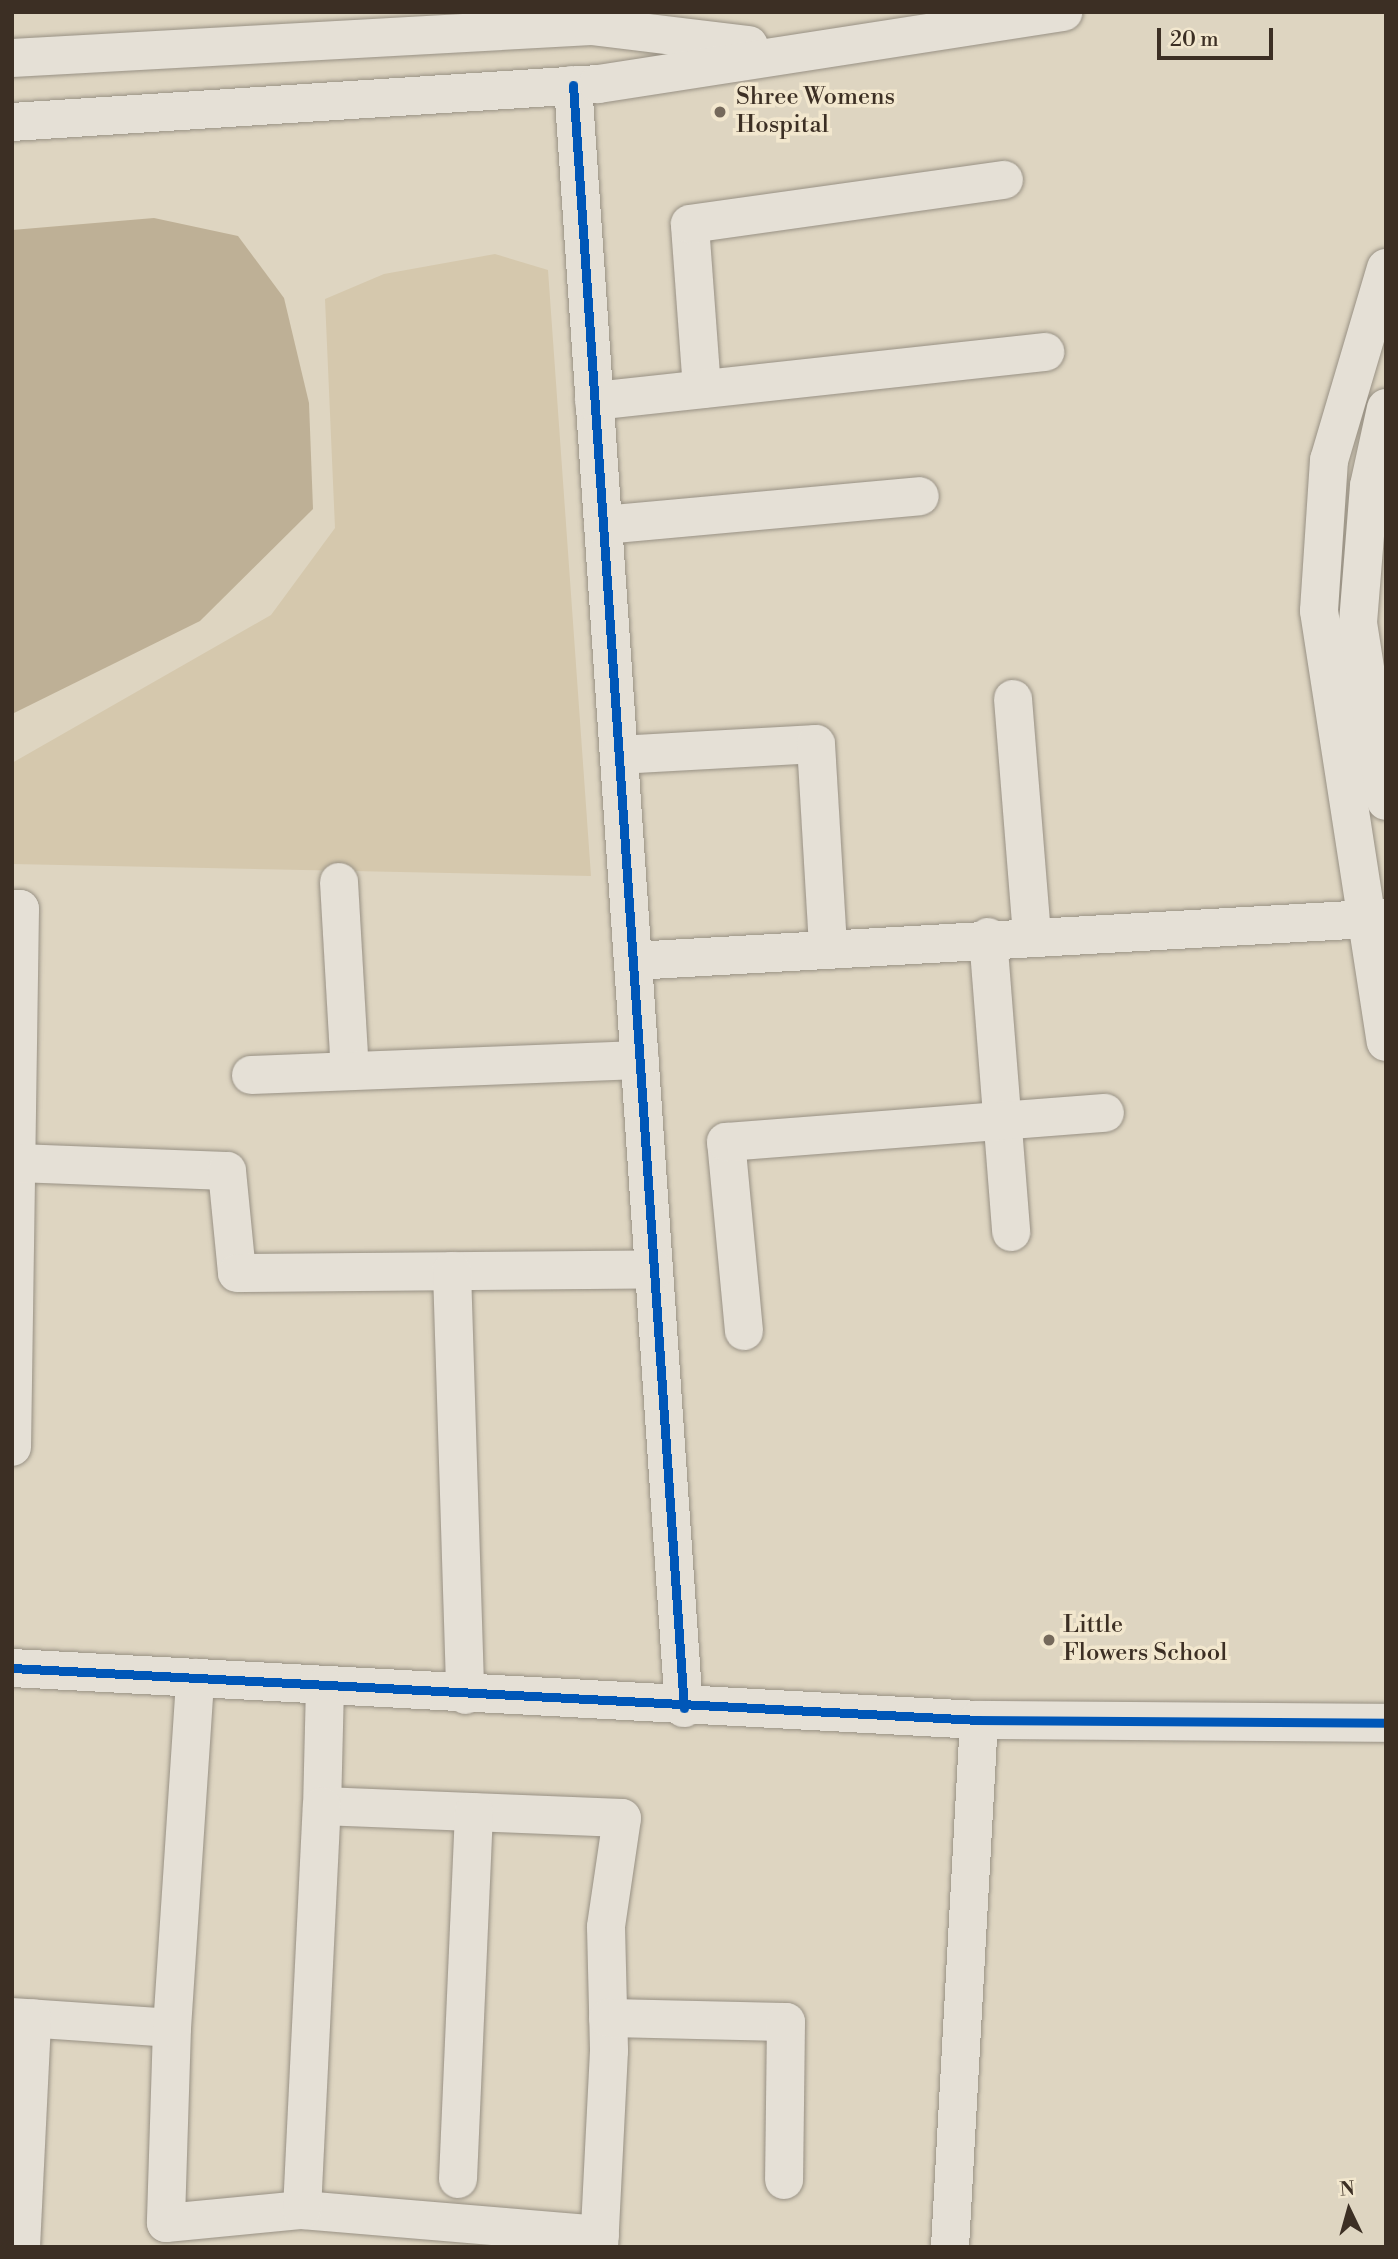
<!DOCTYPE html>
<html>
<head>
<meta charset="utf-8">
<style>
	body { margin:0 }
	#map { position:relative; width:1398px; height:2259px; overflow:hidden; background:#ded5c1; font-family:"Libre Bodoni",serif }
	div>[style] { position:absolute }
	[style*='--x'] { left:calc(var(--x)*1px); top:calc(var(--y)*1px); width:calc(var(--w)*1px); rotate:calc(var(--a)*1deg) }
	.green>* { inset:0; background:#d5c8ad }
	.water>* { inset:0; background:#beb096 }
	.roads { filter:drop-shadow(0 0 2px #989184) drop-shadow(0 0 2px #989184) }
	.minor>* { height:38px; margin:-19px; padding:0 19px; transform-origin:19px; border-radius:19px; background:#e5e0d6 }
	.cycleway>* { height:9px; margin:-4.5px; padding:0 4.5px; transform-origin:4.5px; border-radius:4.5px; background:#0057b8 }
	.dots>* { width:19px; height:19px; translate:-50% -50%; box-sizing:border-box; border:4px solid #f2e7ce; border-radius:50% }
	span { translate:-50% -50%; white-space:nowrap; text-align:center; line-height:1.15; -webkit-text-stroke:7px #f2e7ce; paint-order:stroke }
	.poi-label { font-size:24px; color:#3c2f24 }
	.left { translate:0 -50%; text-align:left }
	.frame { position:absolute; inset:0; border:14px solid #3c2f24; pointer-events:none }
	.north { position:absolute; left:1314px; top:2175px; width:70px; height:70px; -webkit-text-stroke:5px #f2e7ce; paint-order:stroke; rotate:355deg; font-size:19px; font-weight:700; line-height:28px; text-align:center; color:#3c2f24 }
	.north::after { content:''; display:block; margin:auto; width:24px; height:32px; background:#3c2f24; clip-path:polygon(50% 0,100% 100%,50% 72%,0 100%) }
	.scale { position:absolute; left:1157px; top:28px; width:116px; height:32px; box-sizing:border-box; border:4px solid #3c2f24; border-top:0; padding-left:9px; font-size:21px; line-height:24px; white-space:nowrap; color:#3c2f24; -webkit-text-stroke:5px #f2e7ce; paint-order:stroke }
</style>
</head>
<body>
<div id="map">
	<div class="green">
		<div style="clip-path:polygon(495px 254px,548px 270px,591px 876px,12px 864px,12px 763px,271px 615px,335px 528px,325px 299px,384px 274px)"></div>
	</div>
	<div class="water">
		<div style="clip-path:polygon(154px 218px,238px 236px,284px 298px,309px 403px,313px 509px,200px 621px,12px 714px,12px 230px)"></div>
	</div>
	<div class="roads">
		<div class="minor">
			<div style="--x:12;--y:58;--w:580;--a:-3.16"></div>
			<div style="--x:591;--y:26;--w:159;--a:6.9"></div>
			<div style="--x:573;--y:85;--w:1627;--a:86.09"></div>
			<div style="--x:12;--y:122;--w:587;--a:-3.71"></div>
			<div style="--x:598;--y:84;--w:471;--a:-8.8"></div>
			<div style="--x:1386;--y:268;--w:200;--a:106.5"></div>
			<div style="--x:1329;--y:460;--w:151;--a:93.8"></div>
			<div style="--x:1319;--y:611;--w:436;--a:81.2"></div>
			<div style="--x:702;--y:389;--w:165;--a:-94.2"></div>
			<div style="--x:690;--y:224;--w:317;--a:-8"></div>
			<div style="--x:594;--y:401;--w:454;--a:-6.2"></div>
			<div style="--x:1386;--y:408;--w:80;--a:102.3"></div>
			<div style="--x:1369;--y:486;--w:137;--a:94.6"></div>
			<div style="--x:1358;--y:623;--w:180;--a:81.1"></div>
			<div style="--x:603;--y:525;--w:318;--a:-5.2"></div>
			<div style="--x:1013;--y:699;--w:236;--a:85.4"></div>
			<div style="--x:619;--y:755;--w:197;--a:-3.2"></div>
			<div style="--x:816;--y:744;--w:203;--a:86.6"></div>
			<div style="--x:339;--y:882;--w:189;--a:86.7"></div>
			<div style="--x:12;--y:909;--w:8;--a:0"></div>
			<div style="--x:20;--y:909;--w:538;--a:90.85"></div>
			<div style="--x:988;--y:937;--w:296;--a:85.5"></div>
			<div style="--x:633;--y:961;--w:754;--a:-3.27"></div>
			<div style="--x:251;--y:1075;--w:389;--a:-2.2"></div>
			<div style="--x:17;--y:1163;--w:210;--a:2.2"></div>
			<div style="--x:227;--y:1171;--w:102;--a:84.4"></div>
			<div style="--x:237;--y:1273;--w:417;--a:-0.5"></div>
			<div style="--x:452;--y:1271;--w:424;--a:88.2"></div>
			<div style="--x:744;--y:1331;--w:190;--a:-95.4"></div>
			<div style="--x:726;--y:1142;--w:380;--a:-4.4"></div>
			<div style="--x:12;--y:1668;--w:968;--a:3.08"></div>
			<div style="--x:979;--y:1720;--w:407;--a:0.4"></div>
			<div style="--x:325;--y:1686;--w:120;--a:91.4"></div>
			<div style="--x:322;--y:1806;--w:300;--a:2.3"></div>
			<div style="--x:622;--y:1818;--w:110;--a:98.4"></div>
			<div style="--x:606;--y:1927;--w:124;--a:88.6"></div>
			<div style="--x:609;--y:2051;--w:196;--a:92.9"></div>
			<div style="--x:12;--y:2017;--w:160;--a:3.9"></div>
			<div style="--x:172;--y:2028;--w:195;--a:91.8"></div>
			<div style="--x:166;--y:2223;--w:137;--a:-5.5"></div>
			<div style="--x:302;--y:2210;--w:299;--a:4.8"></div>
			<div style="--x:608;--y:2018;--w:178;--a:1.3"></div>
			<div style="--x:786;--y:2022;--w:158;--a:90.7"></div>
			<div style="--x:172;--y:2028;--w:351;--a:-86.2"></div>
			<div style="--x:458;--y:2179;--w:367;--a:-87.5"></div>
			<div style="--x:302;--y:2210;--w:404;--a:-87.2"></div>
			<div style="--x:21;--y:2247;--w:229;--a:-87.2"></div>
			<div style="--x:950;--y:2247;--w:528;--a:-86.85"></div>
		</div>
	</div>
	<div class="cycleway">
		<div style="--x:573;--y:85;--w:1627;--a:86.09"></div>
		<div style="--x:12;--y:1668;--w:968;--a:3.08"></div>
		<div style="--x:979;--y:1720;--w:407;--a:0.4"></div>
	</div>
	<div class="dots">
		<div style="left:720px;top:112px;background:#75695b"></div>
		<div style="left:1049px;top:1640px;background:#75695b"></div>
	</div>
	<div class="poi-label">
		<span class="left" style="left:736px;top:112px">Shree Womens<br>Hospital</span>
		<span class="left" style="left:1063px;top:1640px">Little<br>Flowers School</span>
	</div>
	<div class="frame"></div>
	<div class="north">N</div>
	<div class="scale">20 m</div>
</div>
</body>
</html>
